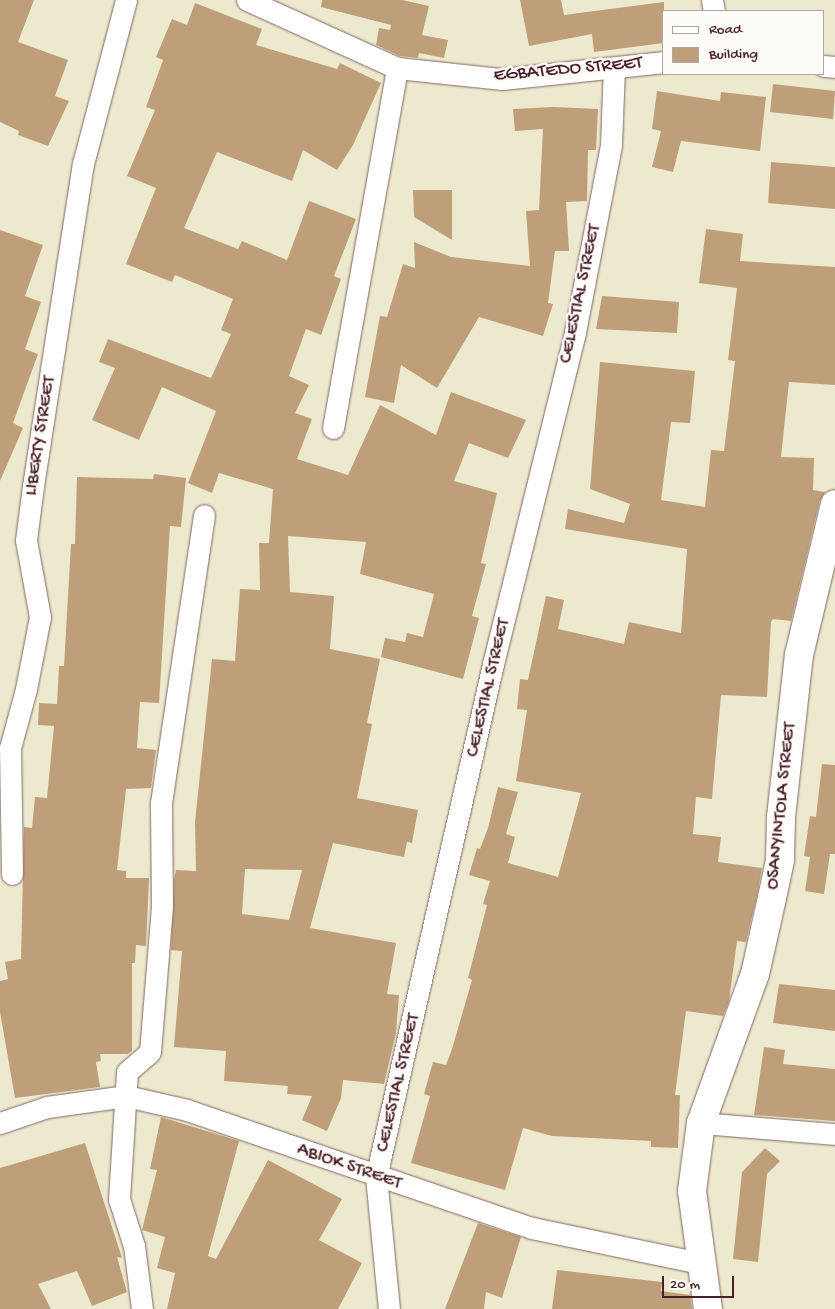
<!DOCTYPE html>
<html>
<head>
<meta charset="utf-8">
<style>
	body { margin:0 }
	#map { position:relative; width:835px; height:1309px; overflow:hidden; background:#ede9cf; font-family:"Gochi Hand",sans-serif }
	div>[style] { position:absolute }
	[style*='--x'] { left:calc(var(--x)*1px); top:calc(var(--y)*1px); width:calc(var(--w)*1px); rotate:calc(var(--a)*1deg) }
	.building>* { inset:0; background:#bf9f79 }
	.roads { filter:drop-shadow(0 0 1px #836664) drop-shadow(0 0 1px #836664) }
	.street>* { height:21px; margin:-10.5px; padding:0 10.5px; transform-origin:10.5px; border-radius:10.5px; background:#fff }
	.secondary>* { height:28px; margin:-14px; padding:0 14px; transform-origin:14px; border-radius:14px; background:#fff }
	span { translate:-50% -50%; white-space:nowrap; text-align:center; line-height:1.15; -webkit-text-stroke:5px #fdfcf7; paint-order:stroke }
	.street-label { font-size:19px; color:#4a1f2b }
	.legend { position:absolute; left:662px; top:10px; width:162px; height:65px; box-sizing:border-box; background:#fdfcf7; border:1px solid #b5a4a5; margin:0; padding:6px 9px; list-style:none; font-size:15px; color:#4a1f2b }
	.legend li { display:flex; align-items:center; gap:10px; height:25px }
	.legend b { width:25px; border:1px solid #b5a4a5 }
	.scale { position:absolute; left:662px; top:1276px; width:72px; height:22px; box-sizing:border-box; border:2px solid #4a1f2b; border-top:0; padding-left:6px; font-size:15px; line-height:18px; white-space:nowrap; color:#4a1f2b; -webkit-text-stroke:4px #fdfcf7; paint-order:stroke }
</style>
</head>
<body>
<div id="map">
	<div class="building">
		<div style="clip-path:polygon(0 0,34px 0,18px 42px,68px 60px,55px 96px,69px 101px,48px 146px,18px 135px,19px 131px,0 122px)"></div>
		<div style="clip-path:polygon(322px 0,402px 0,429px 6px,422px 35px,448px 40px,444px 58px,419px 53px,418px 58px,400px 56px,376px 45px,379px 28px,390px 30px,391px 25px,321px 7px)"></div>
		<div style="clip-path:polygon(520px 0,561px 0,564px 15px,664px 2px,664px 43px,594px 52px,592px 34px,529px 46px)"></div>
		<div style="clip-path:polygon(evenodd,195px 3px,262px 29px,256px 45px,337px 69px,340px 63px,381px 83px,353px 145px,337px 170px,303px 150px,292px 181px,217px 152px,184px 228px,238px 249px,242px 241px,287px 260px,309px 201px,356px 219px,334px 276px,341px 279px,321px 335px,306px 329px,289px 376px,309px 385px,295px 413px,312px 419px,297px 459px,348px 475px,380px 405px,436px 435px,451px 392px,526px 420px,508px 458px,469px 443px,454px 481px,497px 493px,481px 563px,486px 564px,472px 616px,479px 618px,463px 679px,381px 657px,385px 638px,405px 642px,407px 633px,423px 637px,434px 594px,360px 574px,366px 542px,288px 536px,290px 592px,334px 596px,330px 649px,380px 659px,367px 723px,372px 724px,357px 798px,418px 810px,412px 843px,407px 842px,404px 857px,333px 843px,310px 928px,396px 943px,387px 994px,399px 995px,396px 1033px,384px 1084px,343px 1080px,341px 1098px,327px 1131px,302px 1120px,312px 1096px,287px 1094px,288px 1086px,224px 1081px,226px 1051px,174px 1047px,182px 951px,171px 950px,174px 879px,176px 870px,196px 871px,195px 822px,212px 659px,235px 661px,240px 589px,260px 590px,259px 543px,269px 543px,273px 489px,219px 473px,212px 493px,188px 483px,216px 411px,162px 387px,139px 440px,92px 420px,115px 368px,99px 362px,108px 339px,211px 378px,231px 334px,221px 330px,233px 299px,175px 275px,172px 282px,126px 264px,156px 188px,127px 176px,155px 110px,146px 107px,163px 60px,156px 57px,172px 19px,187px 25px,195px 3px,245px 869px,302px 870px,289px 920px,242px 914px,245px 869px)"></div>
		<div style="clip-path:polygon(773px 84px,835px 91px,833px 119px,770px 112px)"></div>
		<div style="clip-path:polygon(657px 91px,720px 101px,721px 92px,766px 97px,760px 151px,681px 141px,673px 172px,652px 167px,661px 131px,652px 129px)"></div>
		<div style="clip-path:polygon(554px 107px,598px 109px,596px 150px,588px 150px,587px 201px,566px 202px,569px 251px,555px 251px,548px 303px,553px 304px,543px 336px,479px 317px,437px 388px,401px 365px,394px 403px,365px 397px,380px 316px,387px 317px,403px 264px,415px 268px,414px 242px,451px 257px,530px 266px,526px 211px,539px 210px,543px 129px,515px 131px,513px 109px)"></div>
		<div style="clip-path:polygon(771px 162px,835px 167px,835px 209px,768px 203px)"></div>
		<div style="clip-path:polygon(413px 190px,452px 190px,452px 240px,414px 217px)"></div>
		<div style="clip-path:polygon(706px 229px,743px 234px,740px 261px,835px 267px,835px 385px,789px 382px,781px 457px,814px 458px,813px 490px,825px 492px,820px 500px,791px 621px,773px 619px,771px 622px,767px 697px,721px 695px,712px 799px,696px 797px,693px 834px,721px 837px,718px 862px,762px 868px,757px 895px,746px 942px,737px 941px,729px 1001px,723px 1016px,686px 1011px,675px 1095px,680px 1095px,678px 1148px,651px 1147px,651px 1141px,552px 1136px,523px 1128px,505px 1190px,411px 1163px,430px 1096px,424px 1094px,433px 1062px,446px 1065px,452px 1049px,472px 980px,468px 978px,487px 905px,483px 904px,490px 881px,469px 875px,477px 848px,480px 849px,488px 828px,498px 787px,518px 792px,506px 834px,515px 837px,508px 863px,558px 877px,581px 793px,516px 781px,527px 710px,517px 709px,520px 679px,528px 680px,546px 596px,564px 600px,558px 629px,624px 644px,629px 622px,681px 633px,687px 549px,565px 529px,568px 509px,624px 523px,630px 504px,590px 489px,600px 362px,695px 371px,690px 423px,671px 422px,661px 500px,705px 507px,711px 450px,724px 451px,735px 361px,728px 360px,737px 288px,699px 283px)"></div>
		<div style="clip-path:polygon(0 230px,43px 245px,25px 296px,41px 302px,25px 349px,38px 354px,13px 423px,23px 428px,0 481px)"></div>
		<div style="clip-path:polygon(602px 296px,679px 302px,677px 333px,596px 329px)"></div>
		<div style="clip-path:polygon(154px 474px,186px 478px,181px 527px,170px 526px,159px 703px,140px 702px,137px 748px,156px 750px,151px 788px,126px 789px,117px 870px,126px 871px,126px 878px,149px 878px,146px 946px,136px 945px,135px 963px,132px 963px,132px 1051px,128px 1054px,100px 1054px,101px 1061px,96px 1062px,100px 1087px,15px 1098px,0 1012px,0 981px,8px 979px,5px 962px,21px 959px,24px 827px,32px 828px,35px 797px,47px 798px,54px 726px,38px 725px,39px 703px,57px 704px,59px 666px,64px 666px,71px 544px,75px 544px,77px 477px,153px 479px)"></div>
		<div style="clip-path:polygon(822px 764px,835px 765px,835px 854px,830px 854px,824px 894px,805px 891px,810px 857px,804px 856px,810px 816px,816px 817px)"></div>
		<div style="clip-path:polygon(779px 984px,835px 990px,835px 1031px,773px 1023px)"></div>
		<div style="clip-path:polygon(764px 1047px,785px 1050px,783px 1064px,835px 1069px,835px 1121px,754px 1115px)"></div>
		<div style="clip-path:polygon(161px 1117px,239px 1141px,208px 1256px,216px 1259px,268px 1160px,342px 1199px,319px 1240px,362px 1263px,338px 1309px,167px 1309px,175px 1273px,157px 1268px,165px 1237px,142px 1230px,157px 1170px,150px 1169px)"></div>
		<div style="clip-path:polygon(85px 1143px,122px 1258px,117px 1257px,127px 1292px,92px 1306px,77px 1271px,38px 1284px,51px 1309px,0 1309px,0 1168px)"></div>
		<div style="clip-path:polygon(765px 1148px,780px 1161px,767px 1174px,758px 1262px,733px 1259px,742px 1172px)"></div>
		<div style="clip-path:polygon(478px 1223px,521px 1237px,502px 1298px,486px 1292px,484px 1309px,445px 1309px)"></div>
		<div style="clip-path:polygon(557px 1270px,662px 1282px,661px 1291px,690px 1295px,692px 1309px,552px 1309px)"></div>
	</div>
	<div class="roads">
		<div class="street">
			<div style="--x:247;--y:0;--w:165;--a:24.4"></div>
			<div style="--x:397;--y:68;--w:106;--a:6"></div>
			<div style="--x:502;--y:79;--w:163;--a:-6"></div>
			<div style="--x:712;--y:0;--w:11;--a:80"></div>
			<div style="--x:824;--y:66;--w:11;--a:5"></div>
			<div style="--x:333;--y:428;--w:366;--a:-79.9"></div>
			<div style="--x:12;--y:874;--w:126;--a:-90.9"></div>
			<div style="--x:10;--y:748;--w:61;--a:-74.8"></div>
			<div style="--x:26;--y:689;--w:73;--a:-79"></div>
			<div style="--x:40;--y:617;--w:78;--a:-100.3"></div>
			<div style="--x:26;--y:540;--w:54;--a:-82.6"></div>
			<div style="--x:33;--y:486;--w:326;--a:-81.2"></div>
			<div style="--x:83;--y:164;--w:170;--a:-75.3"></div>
			<div style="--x:0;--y:1123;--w:50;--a:-18.8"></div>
			<div style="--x:47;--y:1107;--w:80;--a:-7.9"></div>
			<div style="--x:126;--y:1096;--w:63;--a:12.9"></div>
			<div style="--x:187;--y:1110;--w:365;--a:18.9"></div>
			<div style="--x:532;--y:1228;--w:172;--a:11.8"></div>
			<div style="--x:701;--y:1123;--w:134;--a:4.7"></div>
			<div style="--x:142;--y:1309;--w:64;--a:-97.2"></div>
			<div style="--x:134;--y:1246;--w:49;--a:-107.7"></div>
			<div style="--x:119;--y:1199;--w:127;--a:-86.4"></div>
			<div style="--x:127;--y:1072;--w:30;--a:-41"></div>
			<div style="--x:150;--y:1052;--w:146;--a:-85.3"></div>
			<div style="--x:162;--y:906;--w:103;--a:-90.6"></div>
			<div style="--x:161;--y:803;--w:291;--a:-81.5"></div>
			<div style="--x:389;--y:1309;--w:133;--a:-95.6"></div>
			<div style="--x:376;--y:1177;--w:526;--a:-77.15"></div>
			<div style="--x:493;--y:664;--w:342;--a:-76.1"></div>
			<div style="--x:575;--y:332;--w:190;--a:-79.1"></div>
			<div style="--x:611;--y:145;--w:77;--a:-87.8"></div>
		</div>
		<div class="secondary">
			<div style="--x:708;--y:1309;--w:119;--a:-97.7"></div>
			<div style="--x:692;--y:1191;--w:69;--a:-82.5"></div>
			<div style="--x:701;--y:1123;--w:158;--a:-70.1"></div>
			<div style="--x:755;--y:974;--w:78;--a:-77.4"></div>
			<div style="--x:772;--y:898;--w:40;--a:-78"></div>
			<div style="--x:780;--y:859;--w:42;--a:-88.6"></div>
			<div style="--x:781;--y:817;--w:163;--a:-83.7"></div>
			<div style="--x:799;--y:655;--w:155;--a:-76.6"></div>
		</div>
	</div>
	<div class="street-label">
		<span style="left:568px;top:70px;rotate:-5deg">EGBATEDO STREET</span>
		<span style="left:581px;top:294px;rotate:-78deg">CELESTIAL STREET</span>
		<span style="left:41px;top:436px;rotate:-81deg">LIBERTY STREET</span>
		<span style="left:489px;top:688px;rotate:-77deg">CELESTIAL STREET</span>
		<span style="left:782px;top:806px;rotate:-84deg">OSANYINTOLA STREET</span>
		<span style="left:399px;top:1083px;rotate:-77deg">CELESTIAL STREET</span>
		<span style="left:349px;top:1167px;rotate:19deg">ABIOK STREET</span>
	</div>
	<ul class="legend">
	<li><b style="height:6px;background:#fff"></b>Road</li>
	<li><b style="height:14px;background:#bf9f79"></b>Building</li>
	</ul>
	<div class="scale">20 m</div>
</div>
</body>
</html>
